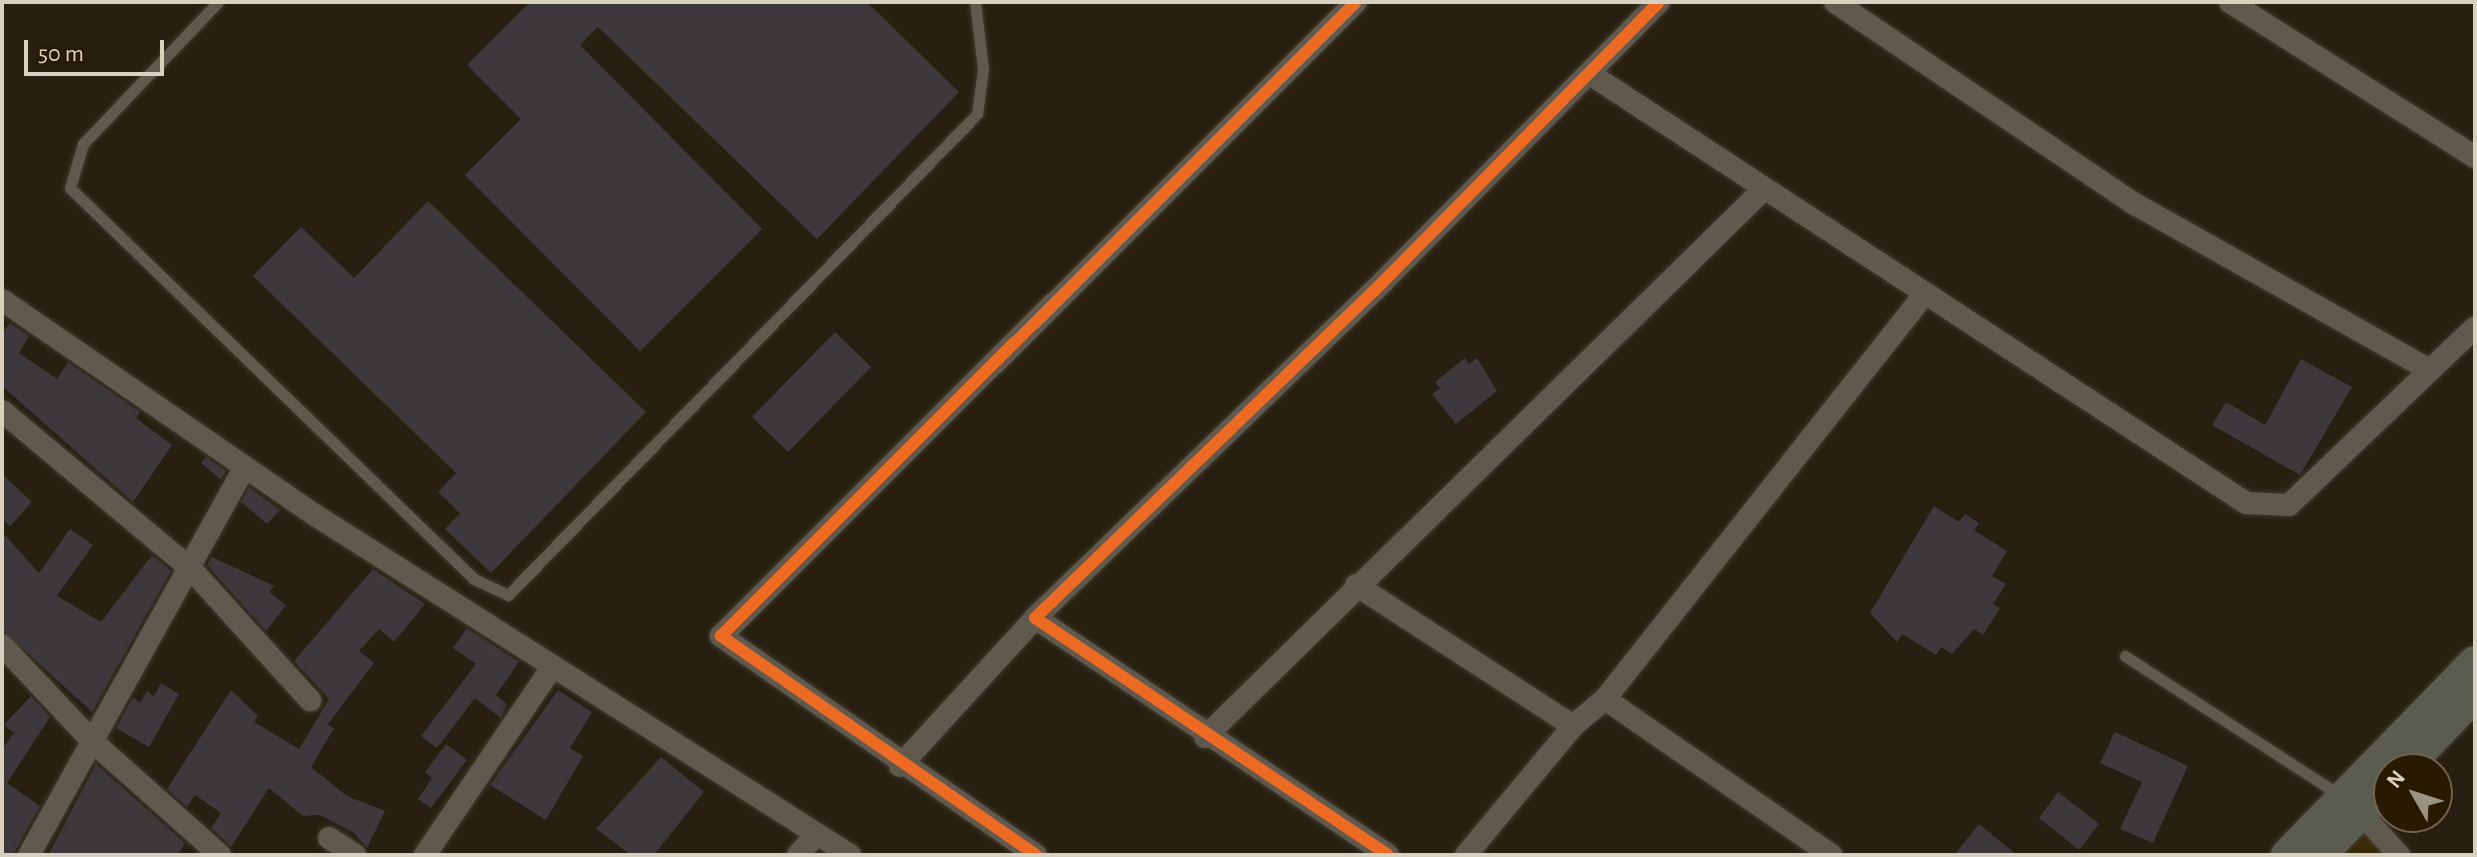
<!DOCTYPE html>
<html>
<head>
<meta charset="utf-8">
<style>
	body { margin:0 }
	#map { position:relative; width:2477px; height:857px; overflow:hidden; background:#272010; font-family:"Alegreya Sans",sans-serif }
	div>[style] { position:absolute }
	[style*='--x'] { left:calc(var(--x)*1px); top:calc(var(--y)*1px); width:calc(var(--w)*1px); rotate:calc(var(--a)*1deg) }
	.built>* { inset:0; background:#3a2b07 }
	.building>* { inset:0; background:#3d383b }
	.roads { filter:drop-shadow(0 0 2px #403b2f) drop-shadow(0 0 2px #403b2f) }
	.lane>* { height:11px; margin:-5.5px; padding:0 5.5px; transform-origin:5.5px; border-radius:5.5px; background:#5f594e }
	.street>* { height:22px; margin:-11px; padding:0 11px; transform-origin:11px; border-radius:11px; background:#5f594e }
	.secondary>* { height:32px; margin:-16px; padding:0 16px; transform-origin:16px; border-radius:16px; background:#5b5b4f }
	.cycleway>* { height:12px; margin:-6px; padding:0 6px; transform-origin:6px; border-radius:6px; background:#ed6a23 }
	span { translate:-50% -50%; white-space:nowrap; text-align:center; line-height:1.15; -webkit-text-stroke:6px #271a00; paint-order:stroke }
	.frame { position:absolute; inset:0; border:4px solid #d9d1c0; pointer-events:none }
	.north { position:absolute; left:2373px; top:753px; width:80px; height:80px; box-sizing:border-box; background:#271a00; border:2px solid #6e634d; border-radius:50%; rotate:309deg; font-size:22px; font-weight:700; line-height:32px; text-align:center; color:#d9d1c0 }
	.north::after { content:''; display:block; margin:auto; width:28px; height:36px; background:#9b9382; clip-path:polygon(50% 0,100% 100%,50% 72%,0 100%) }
	.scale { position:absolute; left:24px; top:40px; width:140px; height:36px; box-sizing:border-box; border:4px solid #d9d1c0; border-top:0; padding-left:10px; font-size:24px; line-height:28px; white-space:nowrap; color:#d9d1c0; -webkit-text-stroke:6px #271a00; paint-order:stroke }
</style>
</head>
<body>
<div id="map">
	<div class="built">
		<div style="clip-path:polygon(2362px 827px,2387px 855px,2337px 855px)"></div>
	</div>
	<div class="building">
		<div style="clip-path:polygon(530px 2px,867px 2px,959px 92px,817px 239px,598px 27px,580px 45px,762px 229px,640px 351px,465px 175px,521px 119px,467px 65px)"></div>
		<div style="clip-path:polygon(428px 201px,646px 412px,491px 573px,445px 529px,460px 513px,438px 492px,456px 473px,253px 276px,301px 227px,354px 278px)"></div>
		<div style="clip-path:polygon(10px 323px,29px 336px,19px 353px,57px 379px,68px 362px,140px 412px,136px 418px,172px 445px,133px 502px,2px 386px,2px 333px)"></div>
		<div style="clip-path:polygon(835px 332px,871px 367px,788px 452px,752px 417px)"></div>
		<div style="clip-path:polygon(1465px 358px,1469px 364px,1477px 358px,1497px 391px,1456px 424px,1432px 394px,1440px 388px,1435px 382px)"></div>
		<div style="clip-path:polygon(2301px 359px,2352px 387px,2300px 475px,2212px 425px,2226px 402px,2265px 425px)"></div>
		<div style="clip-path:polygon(206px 457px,226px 471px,221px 480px,201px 463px)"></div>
		<div style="clip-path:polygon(2px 474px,32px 502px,10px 526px,2px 519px)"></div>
		<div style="clip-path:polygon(249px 487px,280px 510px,267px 524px,241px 502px)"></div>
		<div style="clip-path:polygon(1934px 506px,1959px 522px,1965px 514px,1979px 523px,1974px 530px,2007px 551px,1992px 576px,2006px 584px,1993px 604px,2000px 608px,1983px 635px,1974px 629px,1952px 654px,1941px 647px,1936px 655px,1902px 634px,1897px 642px,1870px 613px)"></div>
		<div style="clip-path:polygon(70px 529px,93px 545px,57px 596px,101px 622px,152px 555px,171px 571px,92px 712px,2px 630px,2px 532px,39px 573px)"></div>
		<div style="clip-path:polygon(212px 557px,274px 586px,269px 592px,286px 605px,266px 631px,207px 565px)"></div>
		<div style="clip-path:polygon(373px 569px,425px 604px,394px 642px,379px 629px,359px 651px,374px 663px,328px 724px,334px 728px,311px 767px,347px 796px,385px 811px,367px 848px,354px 833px,320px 815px,303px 816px,269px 788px,231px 847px,211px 828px,221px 813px,195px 795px,187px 807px,167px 789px,231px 690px,258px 716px,254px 722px,299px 749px,329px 699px,294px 661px)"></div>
		<div style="clip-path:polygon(467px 628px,519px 662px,496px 695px,507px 704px,501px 718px,475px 698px,437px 748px,421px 736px,476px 664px,453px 648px)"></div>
		<div style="clip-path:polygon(161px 683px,179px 694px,149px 747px,116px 728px,133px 697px,140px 703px,147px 691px,154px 696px)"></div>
		<div style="clip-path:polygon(558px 690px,592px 712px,570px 748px,583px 756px,546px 820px,490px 785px)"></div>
		<div style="clip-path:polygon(31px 696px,50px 717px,7px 783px,40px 806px,13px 855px,2px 855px,2px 749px,14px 733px,4px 725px)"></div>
		<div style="clip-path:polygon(2115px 732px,2188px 766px,2153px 843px,2120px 829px,2142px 782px,2100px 763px)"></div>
		<div style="clip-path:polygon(446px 744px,467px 760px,431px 808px,418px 799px,432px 778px,425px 772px)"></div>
		<div style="clip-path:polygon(661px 757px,704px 792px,654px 855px,631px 855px,596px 829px)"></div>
		<div style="clip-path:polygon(96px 764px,185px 843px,178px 855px,48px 855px)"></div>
		<div style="clip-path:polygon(2058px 792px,2099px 824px,2079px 850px,2039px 818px)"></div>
		<div style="clip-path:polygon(1979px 824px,2017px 855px,1954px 855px)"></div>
	</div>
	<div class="roads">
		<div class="lane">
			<div style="--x:218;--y:2;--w:196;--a:133.6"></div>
			<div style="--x:83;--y:144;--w:46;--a:106.5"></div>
			<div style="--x:70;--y:188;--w:562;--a:44.06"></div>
			<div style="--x:474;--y:579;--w:38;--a:25"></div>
			<div style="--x:508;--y:595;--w:672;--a:-45.72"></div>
			<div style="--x:977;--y:114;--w:45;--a:-82.4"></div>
			<div style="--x:983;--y:69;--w:67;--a:-96.8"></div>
			<div style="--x:2125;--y:656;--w:256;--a:32.9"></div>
		</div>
		<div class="street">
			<div style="--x:1835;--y:2;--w:362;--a:34"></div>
			<div style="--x:2135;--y:204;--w:338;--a:29.4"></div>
			<div style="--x:2230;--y:2;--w:290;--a:32.3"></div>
			<div style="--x:1590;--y:74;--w:784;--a:33.18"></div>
			<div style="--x:2246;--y:503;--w:43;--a:2.7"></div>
			<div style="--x:2289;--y:505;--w:257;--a:-43.7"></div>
			<div style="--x:2;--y:300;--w:380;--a:34.5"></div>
			<div style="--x:315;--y:515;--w:634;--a:32.44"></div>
			<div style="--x:2;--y:411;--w:248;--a:39.9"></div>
			<div style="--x:192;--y:570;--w:176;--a:47.8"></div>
			<div style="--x:1356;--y:585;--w:259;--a:33"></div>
			<div style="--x:1573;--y:726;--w:42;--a:-40.2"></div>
			<div style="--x:1605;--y:699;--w:513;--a:-51.72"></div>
			<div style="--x:2;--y:645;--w:132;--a:46.8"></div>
			<div style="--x:92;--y:741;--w:171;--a:41.7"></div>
			<div style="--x:1605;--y:699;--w:275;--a:34.6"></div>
			<div style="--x:1205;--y:737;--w:783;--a:-44.43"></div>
			<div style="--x:900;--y:766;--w:200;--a:-47.6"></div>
			<div style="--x:2361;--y:813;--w:57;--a:47.9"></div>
			<div style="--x:329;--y:838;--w:31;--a:33"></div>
			<div style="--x:29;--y:855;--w:443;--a:-60.9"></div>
			<div style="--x:425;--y:855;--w:228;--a:-55.9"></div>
			<div style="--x:798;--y:855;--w:28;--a:-49"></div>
			<div style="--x:1036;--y:855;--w:384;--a:-145.2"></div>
			<div style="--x:721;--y:636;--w:897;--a:-44.95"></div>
			<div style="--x:1388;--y:855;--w:425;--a:-146.1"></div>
			<div style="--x:1035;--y:618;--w:471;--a:-44"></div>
			<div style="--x:1374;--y:291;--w:406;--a:-45.4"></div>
			<div style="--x:1466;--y:855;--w:168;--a:-50.3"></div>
		</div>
		<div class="secondary">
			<div style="--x:2404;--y:769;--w:103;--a:-46.2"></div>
			<div style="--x:2287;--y:855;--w:269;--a:-45.8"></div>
			<div style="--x:2320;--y:855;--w:99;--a:-45.8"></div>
		</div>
	</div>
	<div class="cycleway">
		<div style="--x:1036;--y:855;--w:384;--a:-145.2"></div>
		<div style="--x:721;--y:636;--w:897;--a:-44.95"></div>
		<div style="--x:1388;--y:855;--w:425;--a:-146.1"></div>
		<div style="--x:1035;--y:618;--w:471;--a:-44"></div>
		<div style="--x:1374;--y:291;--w:406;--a:-45.4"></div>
	</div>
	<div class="frame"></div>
	<div class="north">N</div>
	<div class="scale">50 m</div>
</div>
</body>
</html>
